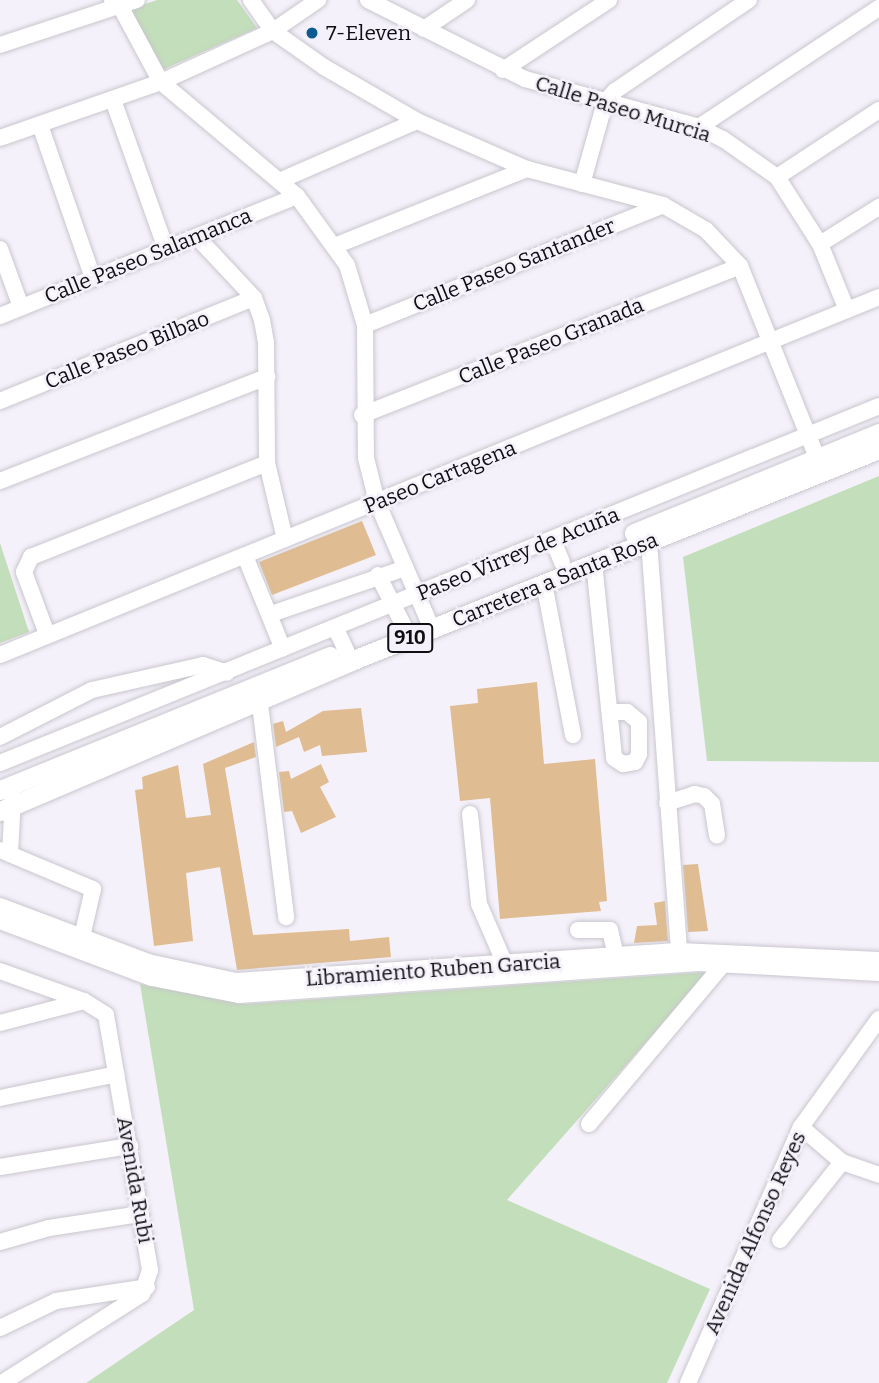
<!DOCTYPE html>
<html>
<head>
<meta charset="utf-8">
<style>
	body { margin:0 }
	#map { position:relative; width:879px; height:1383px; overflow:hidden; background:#f5f1fa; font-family:Bitter,serif }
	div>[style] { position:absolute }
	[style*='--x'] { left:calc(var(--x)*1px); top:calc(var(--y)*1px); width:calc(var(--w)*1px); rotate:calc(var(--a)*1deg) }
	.green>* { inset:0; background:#c3deba }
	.building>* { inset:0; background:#dfbc91 }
	.roads { filter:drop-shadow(0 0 2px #c9c6ce) drop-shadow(0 0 2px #c9c6ce) }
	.minor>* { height:16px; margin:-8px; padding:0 8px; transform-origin:8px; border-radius:8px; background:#fff }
	.major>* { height:19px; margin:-9.5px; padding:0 9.5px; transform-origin:9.5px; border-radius:9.5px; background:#fff }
	.dots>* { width:19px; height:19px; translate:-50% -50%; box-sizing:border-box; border:4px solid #f5f1fa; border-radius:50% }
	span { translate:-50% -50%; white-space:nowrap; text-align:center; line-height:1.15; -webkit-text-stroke:5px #f5f1fa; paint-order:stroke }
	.shield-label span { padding:2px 5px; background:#f5f1fa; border:2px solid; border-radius:5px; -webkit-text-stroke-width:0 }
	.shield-label { font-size:19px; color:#0f0e11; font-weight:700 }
	.poi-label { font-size:21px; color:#0f0e11 }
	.left { translate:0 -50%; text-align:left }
	.street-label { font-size:21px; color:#0f0e11 }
</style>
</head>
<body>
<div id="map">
	<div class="green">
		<div style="clip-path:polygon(157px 0,237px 0,257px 28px,162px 70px,128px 10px)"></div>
		<div style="clip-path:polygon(879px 476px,879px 762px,707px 761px,683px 557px)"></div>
		<div style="clip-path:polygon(0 543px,29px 632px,0 643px)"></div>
		<div style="clip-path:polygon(708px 972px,507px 1200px,710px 1289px,667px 1383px,86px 1383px,194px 1310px,140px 984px,246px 1004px)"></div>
	</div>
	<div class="building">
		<div style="clip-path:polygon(362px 521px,376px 555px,272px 595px,259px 562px)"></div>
		<div style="clip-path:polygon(537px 682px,544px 764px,595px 759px,607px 901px,599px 902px,601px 911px,500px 919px,490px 798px,460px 801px,450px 706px,478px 703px,477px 689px)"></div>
		<div style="clip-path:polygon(361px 708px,367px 752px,322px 756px,320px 745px,304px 752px,299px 737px,276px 747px,273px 724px,283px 721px,286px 732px,323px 711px)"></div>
		<div style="clip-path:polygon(254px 742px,256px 757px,225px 768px,253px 935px,349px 929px,350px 941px,389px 937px,391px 957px,237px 970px,220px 867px,186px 873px,193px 941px,154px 946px,135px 790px,143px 789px,142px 777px,178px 765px,186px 818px,211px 815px,203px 764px)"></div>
		<div style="clip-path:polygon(321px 764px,329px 782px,320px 787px,336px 817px,301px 833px,292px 811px,284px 812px,279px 772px,289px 771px,291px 779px)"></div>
		<div style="clip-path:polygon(698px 864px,708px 931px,688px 932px,683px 865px)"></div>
		<div style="clip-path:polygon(665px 901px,668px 941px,634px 943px,637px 926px,657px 925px,654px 903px)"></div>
	</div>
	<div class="roads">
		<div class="minor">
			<div style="--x:112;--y:0;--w:10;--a:37"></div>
			<div style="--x:120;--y:6;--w:86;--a:61.7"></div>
			<div style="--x:161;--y:82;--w:177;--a:40"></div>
			<div style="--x:297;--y:196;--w:85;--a:54.1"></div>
			<div style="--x:347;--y:265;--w:63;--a:73.3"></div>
			<div style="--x:365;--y:325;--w:133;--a:89.6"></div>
			<div style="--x:366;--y:458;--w:45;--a:76"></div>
			<div style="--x:377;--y:502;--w:138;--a:66.6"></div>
			<div style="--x:251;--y:0;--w:38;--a:55"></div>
			<div style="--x:273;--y:31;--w:62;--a:35.2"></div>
			<div style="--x:324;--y:67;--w:108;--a:30.1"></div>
			<div style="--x:417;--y:121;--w:120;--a:23.6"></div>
			<div style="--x:527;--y:169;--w:141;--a:14.8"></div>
			<div style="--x:663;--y:205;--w:50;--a:30.2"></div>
			<div style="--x:706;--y:230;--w:50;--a:46.6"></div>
			<div style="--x:740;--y:266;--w:217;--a:68.1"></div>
			<div style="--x:368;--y:0;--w:176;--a:26.7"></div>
			<div style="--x:525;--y:79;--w:180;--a:15.4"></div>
			<div style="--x:699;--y:127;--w:27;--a:27"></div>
			<div style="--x:723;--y:139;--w:66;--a:35.1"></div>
			<div style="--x:777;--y:177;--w:80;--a:57.3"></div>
			<div style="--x:820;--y:244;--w:71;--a:67.8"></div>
			<div style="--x:424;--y:29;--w:52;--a:-34"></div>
			<div style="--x:0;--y:45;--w:144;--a:-18.2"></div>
			<div style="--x:503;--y:70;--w:127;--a:-33.4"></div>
			<div style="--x:113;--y:100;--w:158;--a:70.4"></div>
			<div style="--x:40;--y:125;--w:162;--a:70.9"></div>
			<div style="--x:699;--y:127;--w:216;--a:-33.5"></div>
			<div style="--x:0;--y:138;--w:170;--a:-19.2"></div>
			<div style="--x:161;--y:82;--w:123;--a:-24.5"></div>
			<div style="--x:273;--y:31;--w:55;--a:-34.6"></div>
			<div style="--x:777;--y:177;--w:122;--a:-33.3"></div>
			<div style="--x:279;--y:181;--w:150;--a:-23.5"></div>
			<div style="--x:582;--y:184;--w:85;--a:-74.3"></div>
			<div style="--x:605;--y:102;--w:15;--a:-48"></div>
			<div style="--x:615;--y:91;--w:162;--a:-34.2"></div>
			<div style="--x:197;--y:237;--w:83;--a:46.9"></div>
			<div style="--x:254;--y:298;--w:23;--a:70"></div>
			<div style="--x:262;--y:320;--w:23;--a:80"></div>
			<div style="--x:266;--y:343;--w:120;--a:89.5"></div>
			<div style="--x:267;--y:463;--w:78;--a:76.7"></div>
			<div style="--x:820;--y:244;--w:70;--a:-32.1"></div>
			<div style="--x:337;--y:245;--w:205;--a:-21.8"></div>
			<div style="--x:0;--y:249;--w:62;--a:70.1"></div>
			<div style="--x:0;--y:316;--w:320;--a:-22"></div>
			<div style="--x:365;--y:325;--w:321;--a:-21.9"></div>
			<div style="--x:0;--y:401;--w:274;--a:-22.1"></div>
			<div style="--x:362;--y:415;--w:406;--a:-21.5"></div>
			<div style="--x:0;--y:481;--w:287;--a:-21.3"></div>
			<div style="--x:553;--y:540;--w:24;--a:68"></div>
			<div style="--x:649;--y:541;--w:411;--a:85.8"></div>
			<div style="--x:245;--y:556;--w:100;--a:67.8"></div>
			<div style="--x:594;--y:563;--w:196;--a:84.1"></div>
			<div style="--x:614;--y:758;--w:11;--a:34"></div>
			<div style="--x:623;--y:764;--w:12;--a:-9"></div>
			<div style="--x:635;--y:762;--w:9;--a:-63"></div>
			<div style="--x:639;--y:754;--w:32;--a:-90"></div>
			<div style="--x:639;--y:722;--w:16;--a:-140"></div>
			<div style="--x:627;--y:712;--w:17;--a:180"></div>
			<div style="--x:378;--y:575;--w:71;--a:63.1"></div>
			<div style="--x:544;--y:583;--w:155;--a:79.2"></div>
			<div style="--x:271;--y:614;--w:142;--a:-18.9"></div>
			<div style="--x:336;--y:629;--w:35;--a:65"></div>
			<div style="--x:47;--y:634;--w:66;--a:-110.4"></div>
			<div style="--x:24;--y:572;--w:17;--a:-65"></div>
			<div style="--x:31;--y:557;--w:254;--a:-21.7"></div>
			<div style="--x:0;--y:655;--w:949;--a:-22.16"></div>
			<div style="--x:258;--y:688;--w:231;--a:83"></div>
			<div style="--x:0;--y:737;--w:103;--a:-27.1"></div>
			<div style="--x:92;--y:690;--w:114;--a:-12.7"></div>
			<div style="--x:203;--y:665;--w:25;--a:18"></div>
			<div style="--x:0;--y:763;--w:949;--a:-22.1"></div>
			<div style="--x:667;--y:803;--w:29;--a:-18"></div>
			<div style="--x:695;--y:794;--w:9;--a:13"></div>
			<div style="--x:704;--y:796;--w:11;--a:45"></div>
			<div style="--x:712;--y:804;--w:32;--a:81"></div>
			<div style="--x:470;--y:814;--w:90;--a:84.3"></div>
			<div style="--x:479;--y:904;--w:65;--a:66.6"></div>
			<div style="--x:0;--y:850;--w:101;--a:22.8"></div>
			<div style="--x:93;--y:889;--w:49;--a:102.9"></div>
			<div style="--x:10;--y:854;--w:57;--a:-87"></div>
			<div style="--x:0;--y:906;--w:158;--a:20.7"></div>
			<div style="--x:148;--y:962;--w:90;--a:12.2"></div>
			<div style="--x:236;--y:981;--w:444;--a:-3.9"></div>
			<div style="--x:679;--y:951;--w:200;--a:2.6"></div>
			<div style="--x:0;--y:921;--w:162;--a:20.6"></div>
			<div style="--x:152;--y:978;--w:89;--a:11.1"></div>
			<div style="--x:239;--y:995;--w:460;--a:-4"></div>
			<div style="--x:698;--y:963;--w:181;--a:3.2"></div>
			<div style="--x:578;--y:930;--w:32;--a:0"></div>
			<div style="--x:610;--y:930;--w:27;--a:77"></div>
			<div style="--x:0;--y:971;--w:89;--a:19.7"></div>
			<div style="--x:84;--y:1001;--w:26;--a:32"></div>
			<div style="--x:106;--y:1015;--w:259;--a:80.2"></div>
			<div style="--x:150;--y:1270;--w:25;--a:108"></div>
			<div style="--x:142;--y:1294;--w:166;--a:147.6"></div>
			<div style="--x:0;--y:1023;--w:87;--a:-14.7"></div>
			<div style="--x:0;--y:1098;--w:119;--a:-11.6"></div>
			<div style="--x:589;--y:1124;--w:212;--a:-50"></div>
			<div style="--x:801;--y:1127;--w:54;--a:40.5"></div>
			<div style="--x:842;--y:1162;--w:39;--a:19"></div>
			<div style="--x:0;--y:1167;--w:132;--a:-9.2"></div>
			<div style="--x:780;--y:1240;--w:100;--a:-51.5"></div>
			<div style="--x:0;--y:1242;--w:51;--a:-15.9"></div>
			<div style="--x:49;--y:1228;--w:93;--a:-8.7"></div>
			<div style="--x:0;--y:1328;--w:62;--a:-25.7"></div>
			<div style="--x:56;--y:1301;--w:92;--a:-8.7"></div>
			<div style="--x:688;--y:1383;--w:280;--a:-66.2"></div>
			<div style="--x:801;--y:1127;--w:133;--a:-54.2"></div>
		</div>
		<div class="major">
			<div style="--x:634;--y:533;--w:265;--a:-22.2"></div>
			<div style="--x:0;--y:790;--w:356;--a:-22.1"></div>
			<div style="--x:0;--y:811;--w:382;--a:-23.1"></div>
			<div style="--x:351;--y:661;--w:569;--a:-21.88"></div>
		</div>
	</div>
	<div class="dots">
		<div style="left:312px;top:33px;background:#0d5c8f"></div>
	</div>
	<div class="shield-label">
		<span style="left:410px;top:638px">910</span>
	</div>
	<div class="poi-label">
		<span class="left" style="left:326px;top:33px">7-Eleven</span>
	</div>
	<div class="street-label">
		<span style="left:623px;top:109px;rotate:17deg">Calle Paseo Murcia</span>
		<span style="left:148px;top:256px;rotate:-22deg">Calle Paseo Salamanca</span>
		<span style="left:514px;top:265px;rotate:-22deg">Calle Paseo Santander</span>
		<span style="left:551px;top:341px;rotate:-22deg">Calle Paseo Granada</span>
		<span style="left:127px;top:350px;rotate:-22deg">Calle Paseo Bilbao</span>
		<span style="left:440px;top:477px;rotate:-22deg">Paseo Cartagena</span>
		<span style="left:518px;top:554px;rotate:-22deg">Paseo Virrey de Acuña</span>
		<span style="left:555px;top:580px;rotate:-22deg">Carretera a Santa Rosa</span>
		<span style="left:433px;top:970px;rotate:-4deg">Libramiento Ruben Garcia</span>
		<span style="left:135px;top:1180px;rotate:80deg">Avenida Rubi</span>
		<span style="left:755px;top:1233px;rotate:-66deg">Avenida Alfonso Reyes</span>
	</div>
</div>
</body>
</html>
